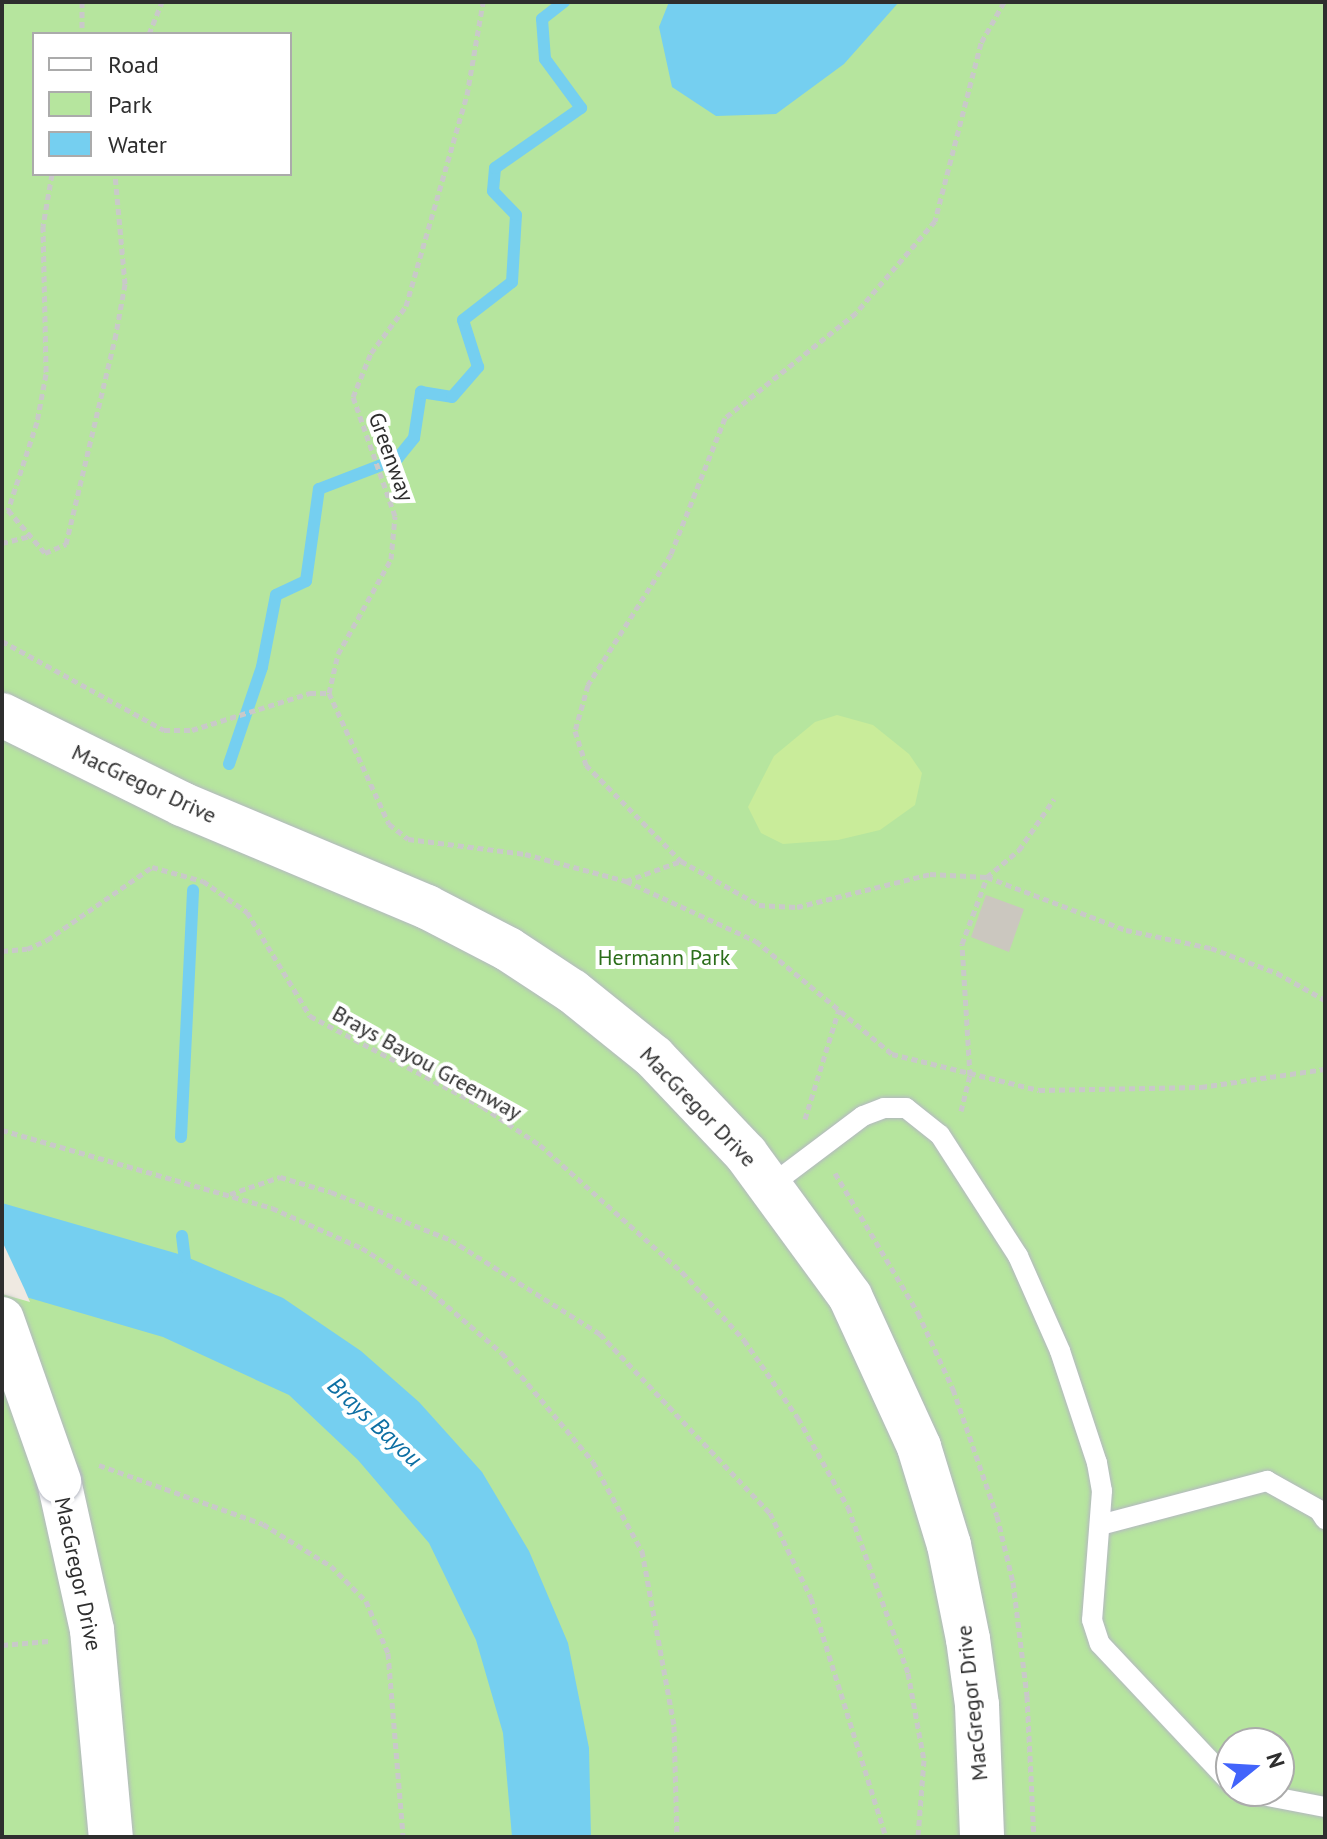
<!DOCTYPE html>
<html>
<head>
<meta charset="utf-8">
<style>
	body { margin:0 }
	#map { position:relative; width:1327px; height:1839px; overflow:hidden; background:#efe9e1; font-family:"PT Sans",sans-serif }
	div>[style] { position:absolute }
	[style*='--x'] { left:calc(var(--x)*1px); top:calc(var(--y)*1px); width:calc(var(--w)*1px); rotate:calc(var(--a)*1deg) }
	.green>* { inset:0; background:#b6e59e }
	.pitch>* { inset:0; background:#c9ec9a }
	.water>* { inset:0; background:#75cff0 }
	.pier>* { inset:0; background:#efe9e1 }
	.stream>* { height:12px; margin:-6px; padding:0 6px; transform-origin:6px; border-radius:6px; background:#75cff0 }
	.building>* { inset:0; background:#cbc7bf }
	.path>* { height:5px; margin-top:-2.5px; transform-origin:0; background:repeating-linear-gradient(90deg,#c9c9c9 0 6px,transparent 0 10px) }
	.roads { filter:drop-shadow(0 0 2px #b4b7c1) drop-shadow(0 0 2px #b4b7c1) }
	.lane>* { height:20px; margin:-10px; padding:0 10px; transform-origin:10px; border-radius:10px; background:#fff }
	.secondary>* { height:44px; margin:-22px; padding:0 22px; transform-origin:22px; border-radius:22px; background:#fff }
	.bridges { filter:drop-shadow(0 0 2px #b4b7c1) drop-shadow(0 0 2px #b4b7c1) }
	.secondary-bridge>* { height:44px; margin:-22px; padding:0 22px; transform-origin:22px; border-radius:22px; background:#fff }
	span { translate:-50% -50%; white-space:nowrap; text-align:center; line-height:1.15; -webkit-text-stroke:8px #fff; paint-order:stroke }
	.street-label { font-size:22px; color:#2e2e2e }
	.park-label { font-size:22px; color:#2c6e1b }
	.water-label { font-size:24px; color:#0d6fa3; font-style:italic }
	.frame { position:absolute; inset:0; border:4px solid #2e2e2e; pointer-events:none }
	.legend { position:absolute; left:32px; top:32px; width:260px; height:144px; box-sizing:border-box; background:#fff; border:2px solid #ababab; margin:0; padding:10px 14px; list-style:none; font-size:24px; color:#2e2e2e }
	.legend li { display:flex; align-items:center; gap:16px; height:40px }
	.legend b { width:40px; border:2px solid #ababab }
	.north { position:absolute; left:1215px; top:1727px; width:80px; height:80px; box-sizing:border-box; background:#fff; border:2px solid #ababab; border-radius:50%; rotate:72deg; font-size:22px; font-weight:700; line-height:32px; text-align:center; color:#2e2e2e }
	.north::after { content:''; display:block; margin:auto; width:28px; height:36px; background:#4264fb; clip-path:polygon(50% 0,100% 100%,50% 72%,0 100%) }
</style>
</head>
<body>
<div id="map">
	<div class="green">
		<div style="clip-path:polygon(evenodd,2px 2px,1325px 2px,1325px 1837px,2px 1837px,2px 2px,34px 34px,290px 34px,290px 174px,34px 174px,34px 34px,2px 2px,1231px 1743px,1279px 1743px,1279px 1791px,1231px 1791px,1231px 1743px)"></div>
	</div>
	<div class="pitch">
		<div style="clip-path:polygon(837px 715px,873px 725px,909px 754px,922px 773px,915px 805px,880px 830px,838px 840px,783px 844px,761px 833px,748px 807px,774px 756px,815px 722px)"></div>
	</div>
	<div class="water">
		<div style="clip-path:polygon(669px 2px,899px 2px,844px 64px,776px 114px,716px 116px,672px 87px,659px 27px)"></div>
		<div style="clip-path:polygon(2px 1203px,182px 1255px,283px 1298px,361px 1351px,419px 1402px,482px 1472px,529px 1551px,568px 1643px,589px 1748px,591px 1837px,512px 1837px,503px 1733px,476px 1640px,429px 1543px,358px 1460px,289px 1395px,163px 1337px,2px 1290px)"></div>
	</div>
	<div class="pier">
		<div style="clip-path:polygon(2px 1241px,24px 1288px,30px 1302px,2px 1294px)"></div>
	</div>
	<div class="stream">
		<div style="--x:229;--y:764;--w:102;--a:-71.2"></div>
		<div style="--x:262;--y:667;--w:73;--a:-79"></div>
		<div style="--x:276;--y:595;--w:33;--a:-25"></div>
		<div style="--x:306;--y:581;--w:93;--a:-82"></div>
		<div style="--x:319;--y:489;--w:84;--a:-21"></div>
		<div style="--x:397;--y:459;--w:27;--a:-51"></div>
		<div style="--x:414;--y:438;--w:47;--a:-81.3"></div>
		<div style="--x:421;--y:392;--w:31;--a:9"></div>
		<div style="--x:452;--y:397;--w:40;--a:-49"></div>
		<div style="--x:478;--y:367;--w:49;--a:-107.7"></div>
		<div style="--x:463;--y:320;--w:62;--a:-37.8"></div>
		<div style="--x:512;--y:282;--w:67;--a:-86.6"></div>
		<div style="--x:516;--y:215;--w:33;--a:-134"></div>
		<div style="--x:493;--y:191;--w:23;--a:-85"></div>
		<div style="--x:495;--y:168;--w:105;--a:-34.9"></div>
		<div style="--x:581;--y:108;--w:61;--a:-126.3"></div>
		<div style="--x:545;--y:59;--w:40;--a:-94.3"></div>
		<div style="--x:542;--y:19;--w:28;--a:-38"></div>
		<div style="--x:181;--y:1137;--w:247;--a:-87.2"></div>
		<div style="--x:182;--y:1236;--w:32;--a:83"></div>
	</div>
	<div class="building">
		<div style="clip-path:polygon(986px 895px,1024px 909px,1009px 952px,971px 937px)"></div>
	</div>
	<div class="path">
		<div style="--x:82;--y:2;--w:32;--a:90"></div>
		<div style="--x:1004;--y:2;--w:47;--a:119.3"></div>
		<div style="--x:981;--y:43;--w:184;--a:104.5"></div>
		<div style="--x:935;--y:221;--w:121;--a:130.7"></div>
		<div style="--x:856;--y:313;--w:168;--a:141.3"></div>
		<div style="--x:725;--y:418;--w:146;--a:111.7"></div>
		<div style="--x:671;--y:554;--w:155;--a:122.4"></div>
		<div style="--x:588;--y:685;--w:48;--a:105.8"></div>
		<div style="--x:575;--y:731;--w:36;--a:72"></div>
		<div style="--x:586;--y:765;--w:135;--a:45.3"></div>
		<div style="--x:681;--y:861;--w:90;--a:29.4"></div>
		<div style="--x:759;--y:905;--w:38;--a:3"></div>
		<div style="--x:797;--y:907;--w:137;--a:-13.9"></div>
		<div style="--x:930;--y:874;--w:57;--a:3"></div>
		<div style="--x:987;--y:877;--w:149;--a:20.9"></div>
		<div style="--x:1126;--y:930;--w:87;--a:12"></div>
		<div style="--x:1211;--y:948;--w:71;--a:20.7"></div>
		<div style="--x:1277;--y:973;--w:55;--a:29.4"></div>
		<div style="--x:149;--y:34;--w:35;--a:-68"></div>
		<div style="--x:52;--y:174;--w:53;--a:99.8"></div>
		<div style="--x:43;--y:226;--w:148;--a:88.8"></div>
		<div style="--x:46;--y:374;--w:49;--a:100.6"></div>
		<div style="--x:37;--y:422;--w:93;--a:108.2"></div>
		<div style="--x:8;--y:510;--w:57;--a:49.3"></div>
		<div style="--x:45;--y:553;--w:23;--a:-23"></div>
		<div style="--x:66;--y:544;--w:211;--a:-76.6"></div>
		<div style="--x:115;--y:339;--w:56;--a:-79.7"></div>
		<div style="--x:125;--y:284;--w:110;--a:-95.2"></div>
		<div style="--x:2;--y:543;--w:30;--a:-14"></div>
		<div style="--x:2;--y:641;--w:185;--a:28.8"></div>
		<div style="--x:164;--y:730;--w:28;--a:0"></div>
		<div style="--x:192;--y:730;--w:124;--a:-17.4"></div>
		<div style="--x:310;--y:693;--w:19;--a:0"></div>
		<div style="--x:329;--y:693;--w:144;--a:65.4"></div>
		<div style="--x:389;--y:824;--w:24;--a:38"></div>
		<div style="--x:408;--y:839;--w:118;--a:7.3"></div>
		<div style="--x:525;--y:854;--w:105;--a:15"></div>
		<div style="--x:626;--y:881;--w:143;--a:24.8"></div>
		<div style="--x:756;--y:941;--w:177;--a:39.7"></div>
		<div style="--x:892;--y:1054;--w:151;--a:13.8"></div>
		<div style="--x:1039;--y:1090;--w:162;--a:-1.1"></div>
		<div style="--x:1201;--y:1087;--w:125;--a:-8.3"></div>
		<div style="--x:329;--y:693;--w:40;--a:-77"></div>
		<div style="--x:338;--y:654;--w:109;--a:-60.8"></div>
		<div style="--x:391;--y:559;--w:43;--a:-84.7"></div>
		<div style="--x:395;--y:516;--w:126;--a:-109.4"></div>
		<div style="--x:353;--y:397;--w:48;--a:-67.8"></div>
		<div style="--x:371;--y:353;--w:59;--a:-53.3"></div>
		<div style="--x:406;--y:306;--w:220;--a:-73.9"></div>
		<div style="--x:467;--y:95;--w:94;--a:-80.2"></div>
		<div style="--x:626;--y:881;--w:59;--a:-20"></div>
		<div style="--x:2;--y:951;--w:25;--a:-5"></div>
		<div style="--x:27;--y:949;--w:22;--a:-24"></div>
		<div style="--x:47;--y:940;--w:128;--a:-34.8"></div>
		<div style="--x:152;--y:867;--w:53;--a:15.4"></div>
		<div style="--x:203;--y:881;--w:54;--a:35.2"></div>
		<div style="--x:247;--y:912;--w:122;--a:58.8"></div>
		<div style="--x:310;--y:1016;--w:195;--a:27.7"></div>
		<div style="--x:483;--y:1107;--w:69;--a:33.7"></div>
		<div style="--x:540;--y:1145;--w:191;--a:41.8"></div>
		<div style="--x:682;--y:1272;--w:92;--a:47.6"></div>
		<div style="--x:744;--y:1340;--w:95;--a:55.3"></div>
		<div style="--x:798;--y:1418;--w:102;--a:60.7"></div>
		<div style="--x:848;--y:1507;--w:177;--a:70.1"></div>
		<div style="--x:908;--y:1673;--w:88;--a:79.6"></div>
		<div style="--x:924;--y:1760;--w:77;--a:94.5"></div>
		<div style="--x:961;--y:1111;--w:37;--a:-76"></div>
		<div style="--x:970;--y:1075;--w:131;--a:-93.5"></div>
		<div style="--x:962;--y:944;--w:72;--a:-69.5"></div>
		<div style="--x:987;--y:877;--w:42;--a:-40.2"></div>
		<div style="--x:1019;--y:850;--w:62;--a:-55.5"></div>
		<div style="--x:805;--y:1119;--w:115;--a:-72.8"></div>
		<div style="--x:2;--y:1130;--w:281;--a:16.1"></div>
		<div style="--x:272;--y:1208;--w:98;--a:24"></div>
		<div style="--x:362;--y:1248;--w:83;--a:32.7"></div>
		<div style="--x:432;--y:1293;--w:92;--a:40.6"></div>
		<div style="--x:502;--y:1353;--w:142;--a:50.1"></div>
		<div style="--x:593;--y:1462;--w:102;--a:61.2"></div>
		<div style="--x:642;--y:1551;--w:178;--a:79.6"></div>
		<div style="--x:674;--y:1726;--w:111;--a:88.5"></div>
		<div style="--x:835;--y:1173;--w:163;--a:59.3"></div>
		<div style="--x:918;--y:1313;--w:84;--a:65.3"></div>
		<div style="--x:953;--y:1389;--w:134;--a:70.9"></div>
		<div style="--x:997;--y:1516;--w:68;--a:76.4"></div>
		<div style="--x:1013;--y:1582;--w:115;--a:83"></div>
		<div style="--x:1027;--y:1696;--w:141;--a:87.2"></div>
		<div style="--x:230;--y:1194;--w:53;--a:-18.8"></div>
		<div style="--x:280;--y:1177;--w:53;--a:16.4"></div>
		<div style="--x:331;--y:1192;--w:129;--a:21.8"></div>
		<div style="--x:451;--y:1240;--w:176;--a:32.2"></div>
		<div style="--x:600;--y:1334;--w:247;--a:46.5"></div>
		<div style="--x:770;--y:1513;--w:94;--a:64.2"></div>
		<div style="--x:811;--y:1598;--w:250;--a:72.6"></div>
		<div style="--x:99;--y:1465;--w:174;--a:19.8"></div>
		<div style="--x:263;--y:1524;--w:80;--a:31.7"></div>
		<div style="--x:331;--y:1566;--w:49;--a:45"></div>
		<div style="--x:366;--y:1601;--w:56;--a:67.1"></div>
		<div style="--x:388;--y:1653;--w:185;--a:85.3"></div>
		<div style="--x:2;--y:1645;--w:47;--a:-4.9"></div>
	</div>
	<div class="roads">
		<div class="lane">
			<div style="--x:770;--y:1186;--w:116;--a:-37"></div>
			<div style="--x:863;--y:1116;--w:22;--a:-21"></div>
			<div style="--x:884;--y:1108;--w:22;--a:0"></div>
			<div style="--x:906;--y:1108;--w:43;--a:38.5"></div>
			<div style="--x:940;--y:1135;--w:144;--a:57.2"></div>
			<div style="--x:1018;--y:1256;--w:104;--a:66.1"></div>
			<div style="--x:1060;--y:1351;--w:118;--a:71.7"></div>
			<div style="--x:1097;--y:1463;--w:28;--a:80"></div>
			<div style="--x:1102;--y:1491;--w:129;--a:94.4"></div>
			<div style="--x:1092;--y:1620;--w:25;--a:72"></div>
			<div style="--x:1100;--y:1644;--w:191;--a:46.7"></div>
			<div style="--x:1100;--y:1525;--w:173;--a:-14.8"></div>
			<div style="--x:1267;--y:1481;--w:60;--a:29.1"></div>
			<div style="--x:1319;--y:1510;--w:11;--a:56"></div>
			<div style="--x:1242;--y:1791;--w:85;--a:10.9"></div>
		</div>
		<div class="secondary">
			<div style="--x:2;--y:715;--w:201;--a:26.3"></div>
			<div style="--x:182;--y:804;--w:266;--a:22.8"></div>
			<div style="--x:427;--y:907;--w:91;--a:27.4"></div>
			<div style="--x:508;--y:949;--w:77;--a:33.3"></div>
			<div style="--x:572;--y:991;--w:105;--a:38.8"></div>
			<div style="--x:654;--y:1057;--w:134;--a:46.5"></div>
			<div style="--x:746;--y:1154;--w:176;--a:53.8"></div>
			<div style="--x:850;--y:1296;--w:166;--a:65.4"></div>
			<div style="--x:919;--y:1447;--w:102;--a:73"></div>
			<div style="--x:949;--y:1545;--w:96;--a:78.6"></div>
			<div style="--x:968;--y:1639;--w:67;--a:82.2"></div>
			<div style="--x:977;--y:1705;--w:132;--a:87.8"></div>
			<div style="--x:59;--y:1481;--w:153;--a:77.5"></div>
			<div style="--x:92;--y:1630;--w:208;--a:84.8"></div>
		</div>
	</div>
	<div class="bridges">
		<div class="secondary-bridge">
			<div style="--x:2;--y:1319;--w:172;--a:70.6"></div>
		</div>
	</div>
	<div class="street-label">
		<span style="left:391px;top:457px;rotate:70deg">Greenway</span>
		<span style="left:144px;top:784px;rotate:25deg">MacGregor Drive</span>
		<span style="left:427px;top:1063px;rotate:29deg">Brays Bayou Greenway</span>
		<span style="left:698px;top:1107px;rotate:46deg">MacGregor Drive</span>
		<span style="left:78px;top:1574px;rotate:78deg">MacGregor Drive</span>
		<span style="left:972px;top:1703px;rotate:-96deg">MacGregor Drive</span>
	</div>
	<div class="park-label">
		<span style="left:664px;top:958px">Hermann Park</span>
	</div>
	<div class="water-label">
		<span style="left:375px;top:1422px;rotate:43deg">Brays Bayou</span>
	</div>
	<div class="frame"></div>
	<ul class="legend">
	<li><b style="height:10px;background:#fff"></b>Road</li>
	<li><b style="height:22px;background:#b6e59e"></b>Park</li>
	<li><b style="height:22px;background:#75cff0"></b>Water</li>
	</ul>
	<div class="north">N</div>
</div>
</body>
</html>
